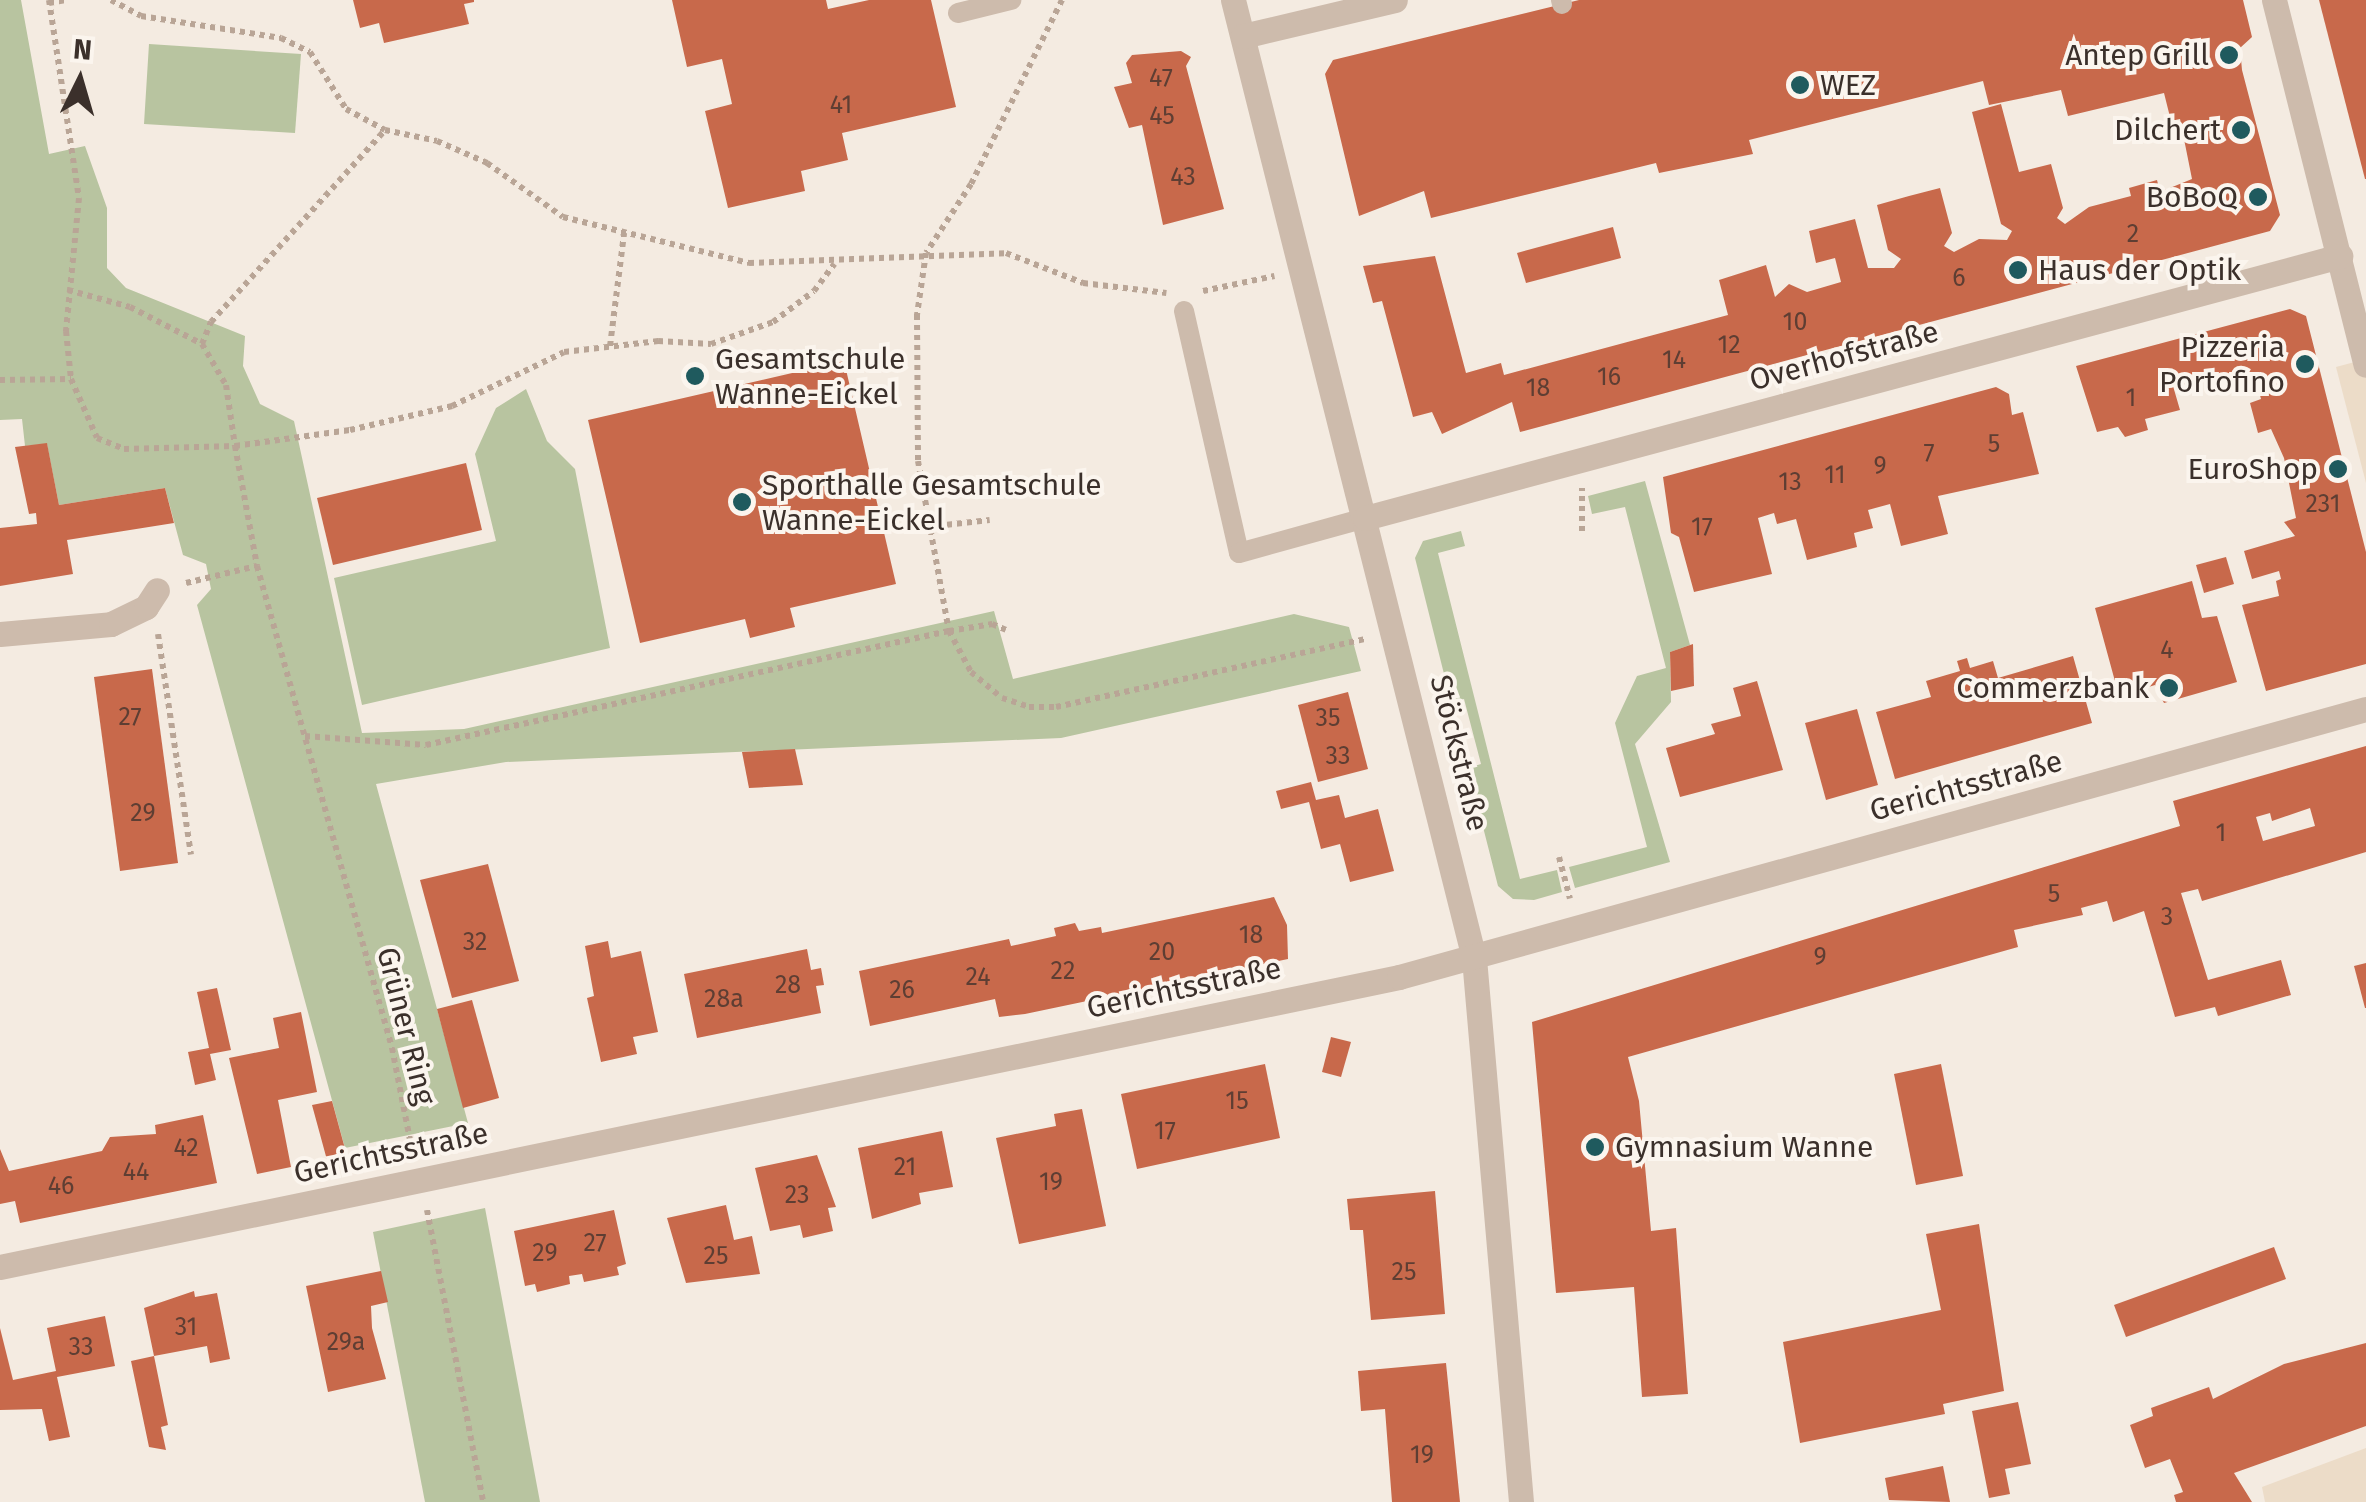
<!DOCTYPE html>
<html>
<head>
<meta charset="utf-8">
<style>
	body { margin:0 }
	#map { position:relative; width:2366px; height:1502px; overflow:hidden; background:#f4ebe1; font-family:"Fira Sans",sans-serif }
	div>[style] { position:absolute }
	[style*='--x'] { left:calc(var(--x)*1px); top:calc(var(--y)*1px); width:calc(var(--w)*1px); rotate:calc(var(--a)*1deg) }
	.green>* { inset:0; background:#b8c4a0 }
	.plaza>* { inset:0; background:#ecdcc8 }
	.building>* { inset:0; background:#c8694b }
	.path>* { height:6px; margin-top:-3px; transform-origin:0; background:repeating-linear-gradient(90deg,#b9a596 0 5px,transparent 0 10px) }
	.lane>* { height:20px; margin:-10px; padding:0 10px; transform-origin:10px; border-radius:10px; background:#cdbbac }
	.street>* { height:25px; margin:-12.5px; padding:0 12.5px; transform-origin:12.5px; border-radius:12.5px; background:#cdbbac }
	.dots>* { width:28px; height:28px; translate:-50% -50%; box-sizing:border-box; border:5px solid #fbf5ee; border-radius:50% }
	span { translate:-50% -50%; white-space:nowrap; text-align:center; line-height:1.15; -webkit-text-stroke:8px #fbf5ee; paint-order:stroke }
	.number-label { font-size:25px; color:#5e3e33 }
	.number-label span { -webkit-text-stroke-width:0 }
	.poi-label { font-size:30px; color:#3b302b }
	.right { translate:-100% -50%; text-align:right }
	.left { translate:0 -50%; text-align:left }
	.street-label { font-size:30px; color:#3b302b }
	.north { position:absolute; left:30px; top:30px; width:100px; height:100px; -webkit-text-stroke:8px #fbf5ee; paint-order:stroke; rotate:5deg; font-size:28px; font-weight:700; line-height:40px; text-align:center; color:#3b302b }
	.north::after { content:''; display:block; margin:auto; width:35px; height:45px; background:#3b302b; clip-path:polygon(50% 0,100% 100%,50% 72%,0 100%) }
</style>
</head>
<body>
<div id="map">
	<div class="green">
		<div style="clip-path:polygon(0 0,21px 0,49px 154px,85px 146px,107px 208px,107px 268px,126px 288px,245px 336px,243px 366px,260px 404px,294px 421px,362px 733px,464px 729px,994px 611px,1013px 679px,1294px 614px,1349px 627px,1361px 671px,1061px 738px,506px 762px,376px 784px,468px 1123px,345px 1148px,197px 605px,211px 589px,206px 564px,183px 555px,165px 488px,59px 505px,47px 444px,25px 446px,22px 419px,0 420px)"></div>
		<div style="clip-path:polygon(149px 44px,301px 54px,295px 133px,144px 124px)"></div>
		<div style="clip-path:polygon(526px 389px,547px 441px,575px 469px,610px 648px,362px 705px,334px 578px,496px 541px,475px 454px,496px 408px)"></div>
		<div style="clip-path:polygon(1645px 481px,1690px 645px,1670px 652px,1671px 702px,1635px 744px,1670px 862px,1575px 888px,1569px 867px,1647px 847px,1615px 723px,1637px 676px,1666px 668px,1625px 507px,1592px 514px,1588px 496px)"></div>
		<div style="clip-path:polygon(1461px 531px,1465px 546px,1438px 553px,1520px 879px,1557px 870px,1562px 892px,1534px 900px,1513px 899px,1498px 886px,1468px 768px,1481px 764px,1464px 699px,1451px 702px,1415px 558px,1423px 541px)"></div>
		<div style="clip-path:polygon(485px 1208px,540px 1502px,425px 1502px,373px 1232px)"></div>
	</div>
	<div class="plaza">
		<div style="clip-path:polygon(2366px 359px,2366px 483px,2336px 367px)"></div>
		<div style="clip-path:polygon(2366px 1448px,2366px 1502px,2265px 1502px,2262px 1487px)"></div>
	</div>
	<div class="building">
		<div style="clip-path:polygon(353px 0,474px 0,474px 2px,464px 4px,469px 24px,384px 43px,379px 23px,360px 28px)"></div>
		<div style="clip-path:polygon(672px 0,826px 0,828px 9px,869px 0,931px 0,956px 107px,842px 133px,848px 160px,801px 171px,805px 191px,728px 208px,705px 111px,732px 104px,722px 59px,687px 67px)"></div>
		<div style="clip-path:polygon(1579px 0,2243px 0,2252px 37px,2240px 48px,2242px 70px,2280px 215px,2270px 231px,1520px 432px,1512px 402px,1442px 434px,1432px 412px,1413px 417px,1382px 301px,1373px 303px,1363px 266px,1435px 256px,1466px 373px,1501px 363px,1504px 375px,1728px 315px,1719px 280px,1766px 265px,1775px 297px,1789px 284px,1807px 292px,1841px 282px,1835px 258px,1816px 263px,1809px 231px,1855px 219px,1868px 268px,1894px 268px,1901px 259px,1888px 250px,1877px 205px,1909px 196px,1940px 188px,1952px 233px,1944px 246px,1954px 252px,1979px 239px,2007px 240px,2012px 231px,2001px 224px,1972px 112px,2001px 104px,2019px 172px,2051px 164px,2063px 208px,2057px 218px,2065px 224px,2089px 207px,2131px 196px,2129px 188px,2157px 180px,2160px 192px,2192px 179px,2180px 119px,2171px 121px,2164px 93px,2068px 116px,2061px 90px,1989px 105px,1983px 81px,1749px 140px,1753px 154px,1659px 173px,1656px 163px,1431px 218px,1424px 191px,1359px 216px,1325px 74px,1333px 60px)"></div>
		<div style="clip-path:polygon(2319px 0,2366px 0,2366px 179px,2365px 179px)"></div>
		<div style="clip-path:polygon(1181px 51px,1191px 57px,1186px 66px,1224px 209px,1163px 225px,1142px 125px,1129px 128px,1114px 87px,1132px 83px,1126px 63px,1132px 55px)"></div>
		<div style="clip-path:polygon(1613px 227px,1621px 258px,1526px 283px,1517px 253px)"></div>
		<div style="clip-path:polygon(2290px 309px,2306px 316px,2366px 552px,2366px 664px,2266px 691px,2242px 605px,2279px 596px,2276px 581px,2281px 579px,2279px 571px,2252px 579px,2244px 551px,2295px 536px,2284px 522px,2296px 518px,2284px 458px,2271px 429px,2258px 433px,2250px 403px,2261px 399px,2255px 376px,2173px 386px,2180px 410px,2145px 419px,2148px 430px,2125px 437px,2118px 427px,2097px 432px,2076px 366px)"></div>
		<div style="clip-path:polygon(844px 361px,896px 584px,790px 608px,795px 627px,750px 638px,745px 619px,640px 643px,588px 420px)"></div>
		<div style="clip-path:polygon(1996px 387px,2009px 394px,2012px 415px,2023px 412px,2039px 474px,1938px 496px,1948px 534px,1901px 546px,1890px 504px,1868px 510px,1873px 528px,1854px 533px,1857px 547px,1807px 560px,1796px 519px,1777px 524px,1774px 513px,1758px 518px,1772px 574px,1694px 592px,1679px 537px,1671px 533px,1663px 477px)"></div>
		<div style="clip-path:polygon(47px 443px,59px 505px,165px 488px,174px 523px,67px 540px,73px 574px,0 586px,0 528px,37px 524px,36px 513px,29px 514px,15px 447px)"></div>
		<div style="clip-path:polygon(466px 463px,482px 530px,333px 565px,317px 498px)"></div>
		<div style="clip-path:polygon(2226px 557px,2234px 584px,2204px 593px,2196px 565px)"></div>
		<div style="clip-path:polygon(2192px 581px,2202px 618px,2217px 616px,2237px 682px,2164px 703px,2155px 685px,2119px 696px,2095px 608px)"></div>
		<div style="clip-path:polygon(1693px 644px,1694px 686px,1671px 691px,1670px 652px)"></div>
		<div style="clip-path:polygon(2073px 656px,2092px 723px,1895px 779px,1876px 712px,1931px 697px,1926px 681px,1960px 671px,1957px 661px,1967px 658px,1970px 668px,1993px 661px,1998px 678px)"></div>
		<div style="clip-path:polygon(152px 669px,178px 863px,120px 871px,94px 677px)"></div>
		<div style="clip-path:polygon(1757px 681px,1783px 770px,1680px 797px,1666px 748px,1715px 734px,1711px 724px,1741px 716px,1733px 688px)"></div>
		<div style="clip-path:polygon(1348px 692px,1368px 769px,1318px 782px,1298px 705px)"></div>
		<div style="clip-path:polygon(1857px 709px,1878px 785px,1826px 800px,1805px 723px)"></div>
		<div style="clip-path:polygon(evenodd,2366px 746px,2366px 852px,2202px 901px,2198px 889px,2181px 893px,2208px 980px,2281px 960px,2291px 995px,2218px 1016px,2215px 1007px,2175px 1017px,2144px 911px,2113px 922px,2107px 901px,2081px 908px,2083px 915px,2014px 930px,2018px 947px,1628px 1057px,1639px 1101px,1651px 1231px,1676px 1228px,1688px 1394px,1642px 1397px,1634px 1287px,1556px 1293px,1532px 1022px,2180px 826px,2173px 801px,2366px 746px,2310px 808px,2315px 826px,2263px 841px,2256px 817px,2270px 813px,2272px 821px,2310px 808px)"></div>
		<div style="clip-path:polygon(795px 749px,803px 785px,749px 788px,742px 752px)"></div>
		<div style="clip-path:polygon(1311px 782px,1316px 800px,1339px 795px,1345px 818px,1378px 809px,1394px 871px,1350px 882px,1340px 844px,1321px 849px,1309px 802px,1281px 809px,1276px 791px)"></div>
		<div style="clip-path:polygon(488px 864px,519px 981px,452px 998px,420px 880px)"></div>
		<div style="clip-path:polygon(1274px 897px,1287px 925px,1288px 959px,1025px 1014px,999px 1017px,995px 999px,870px 1026px,859px 971px,1009px 939px,1011px 946px,1056px 936px,1054px 928px,1075px 923px,1079px 931px,1101px 927px,1102px 933px)"></div>
		<div style="clip-path:polygon(608px 941px,611px 958px,641px 951px,658px 1032px,633px 1037px,637px 1054px,601px 1062px,587px 998px,594px 996px,585px 946px)"></div>
		<div style="clip-path:polygon(807px 949px,811px 970px,821px 968px,824px 985px,816px 986px,821px 1013px,697px 1038px,684px 974px)"></div>
		<div style="clip-path:polygon(2366px 963px,2366px 1008px,2365px 1008px,2354px 966px)"></div>
		<div style="clip-path:polygon(217px 988px,231px 1050px,210px 1054px,216px 1080px,195px 1085px,188px 1052px,209px 1048px,197px 992px)"></div>
		<div style="clip-path:polygon(472px 1000px,499px 1098px,463px 1108px,437px 1009px)"></div>
		<div style="clip-path:polygon(301px 1012px,317px 1092px,278px 1100px,291px 1167px,257px 1174px,229px 1058px,279px 1048px,273px 1018px)"></div>
		<div style="clip-path:polygon(1331px 1037px,1351px 1042px,1341px 1077px,1322px 1072px)"></div>
		<div style="clip-path:polygon(1265px 1064px,1280px 1138px,1137px 1169px,1121px 1094px)"></div>
		<div style="clip-path:polygon(1941px 1064px,1963px 1176px,1916px 1185px,1894px 1074px)"></div>
		<div style="clip-path:polygon(332px 1101px,347px 1156px,327px 1160px,312px 1105px)"></div>
		<div style="clip-path:polygon(1082px 1109px,1106px 1226px,1019px 1244px,996px 1138px,1056px 1126px,1054px 1114px)"></div>
		<div style="clip-path:polygon(203px 1115px,217px 1183px,20px 1223px,15px 1201px,0 1204px,0 1149px,9px 1171px,102px 1151px,110px 1137px,156px 1134px,155px 1125px)"></div>
		<div style="clip-path:polygon(942px 1131px,953px 1187px,919px 1193px,921px 1204px,872px 1219px,858px 1148px)"></div>
		<div style="clip-path:polygon(817px 1155px,836px 1207px,828px 1208px,833px 1231px,803px 1238px,800px 1225px,770px 1231px,755px 1168px)"></div>
		<div style="clip-path:polygon(1435px 1191px,1445px 1314px,1371px 1320px,1363px 1230px,1350px 1230px,1347px 1199px)"></div>
		<div style="clip-path:polygon(726px 1205px,734px 1240px,752px 1236px,760px 1274px,686px 1283px,667px 1218px)"></div>
		<div style="clip-path:polygon(614px 1210px,626px 1264px,617px 1267px,619px 1275px,584px 1282px,582px 1274px,569px 1276px,570px 1284px,537px 1292px,535px 1284px,525px 1286px,514px 1231px)"></div>
		<div style="clip-path:polygon(1979px 1224px,2004px 1391px,1943px 1404px,1945px 1414px,1800px 1443px,1783px 1342px,1941px 1310px,1926px 1234px)"></div>
		<div style="clip-path:polygon(2274px 1247px,2286px 1279px,2126px 1337px,2114px 1305px)"></div>
		<div style="clip-path:polygon(381px 1271px,388px 1302px,371px 1306px,372px 1328px,386px 1379px,328px 1392px,306px 1286px)"></div>
		<div style="clip-path:polygon(194px 1291px,195px 1297px,217px 1293px,230px 1359px,210px 1363px,207px 1346px,154px 1356px,144px 1308px)"></div>
		<div style="clip-path:polygon(105px 1316px,115px 1366px,57px 1377px,70px 1437px,49px 1441px,42px 1409px,0 1410px,0 1328px,13px 1380px,56px 1371px,47px 1328px)"></div>
		<div style="clip-path:polygon(2366px 1343px,2366px 1426px,2234px 1473px,2252px 1502px,2176px 1502px,2174px 1495px,2183px 1492px,2170px 1459px,2145px 1468px,2130px 1425px,2153px 1416px,2151px 1408px,2209px 1387px,2213px 1399px,2284px 1364px)"></div>
		<div style="clip-path:polygon(154px 1356px,168px 1425px,161px 1427px,166px 1450px,149px 1447px,131px 1361px)"></div>
		<div style="clip-path:polygon(1446px 1363px,1460px 1502px,1392px 1502px,1385px 1409px,1361px 1411px,1358px 1371px)"></div>
		<div style="clip-path:polygon(2018px 1402px,2031px 1464px,2005px 1469px,2010px 1494px,1989px 1498px,1972px 1411px)"></div>
		<div style="clip-path:polygon(1943px 1466px,1950px 1502px,1889px 1500px,1885px 1478px)"></div>
	</div>
	<div class="path">
		<div style="--x:49;--y:0;--w:200;--a:81.4"></div>
		<div style="--x:79;--y:198;--w:134;--a:95.6"></div>
		<div style="--x:66;--y:331;--w:48;--a:84.1"></div>
		<div style="--x:71;--y:379;--w:64;--a:66.2"></div>
		<div style="--x:97;--y:438;--w:29;--a:22"></div>
		<div style="--x:124;--y:449;--w:111;--a:-1.5"></div>
		<div style="--x:235;--y:446;--w:122;--a:79.6"></div>
		<div style="--x:257;--y:566;--w:501;--a:74.35"></div>
		<div style="--x:392;--y:1048;--w:104;--a:78.9"></div>
		<div style="--x:111;--y:0;--w:34;--a:28"></div>
		<div style="--x:141;--y:16;--w:142;--a:8.9"></div>
		<div style="--x:281;--y:38;--w:32;--a:26"></div>
		<div style="--x:310;--y:52;--w:67;--a:57.7"></div>
		<div style="--x:346;--y:109;--w:44;--a:28.3"></div>
		<div style="--x:385;--y:130;--w:53;--a:11.9"></div>
		<div style="--x:437;--y:141;--w:55;--a:23.7"></div>
		<div style="--x:487;--y:163;--w:93;--a:35.4"></div>
		<div style="--x:563;--y:217;--w:192;--a:13.9"></div>
		<div style="--x:749;--y:263;--w:257;--a:-2.2"></div>
		<div style="--x:1006;--y:253;--w:83;--a:21.3"></div>
		<div style="--x:1083;--y:283;--w:84;--a:6.9"></div>
		<div style="--x:1062;--y:0;--w:205;--a:116.3"></div>
		<div style="--x:971;--y:184;--w:82;--a:123.1"></div>
		<div style="--x:926;--y:253;--w:63;--a:98.3"></div>
		<div style="--x:917;--y:315;--w:146;--a:89.6"></div>
		<div style="--x:918;--y:461;--w:173;--a:79.7"></div>
		<div style="--x:949;--y:631;--w:47;--a:61.8"></div>
		<div style="--x:971;--y:672;--w:40;--a:40"></div>
		<div style="--x:1002;--y:698;--w:28;--a:18"></div>
		<div style="--x:1029;--y:707;--w:27;--a:0"></div>
		<div style="--x:1056;--y:707;--w:317;--a:-12.4"></div>
		<div style="--x:49;--y:3;--w:17;--a:-10"></div>
		<div style="--x:68;--y:290;--w:64;--a:15.3"></div>
		<div style="--x:130;--y:307;--w:81;--a:27.2"></div>
		<div style="--x:202;--y:344;--w:48;--a:59.7"></div>
		<div style="--x:226;--y:385;--w:62;--a:81.6"></div>
		<div style="--x:235;--y:446;--w:116;--a:-7.9"></div>
		<div style="--x:350;--y:430;--w:105;--a:-13.2"></div>
		<div style="--x:452;--y:406;--w:124;--a:-25.7"></div>
		<div style="--x:564;--y:352;--w:95;--a:-6.7"></div>
		<div style="--x:658;--y:341;--w:53;--a:3.2"></div>
		<div style="--x:711;--y:344;--w:66;--a:-19.5"></div>
		<div style="--x:773;--y:322;--w:51;--a:-37.1"></div>
		<div style="--x:814;--y:291;--w:34;--a:-53"></div>
		<div style="--x:1203;--y:291;--w:73;--a:-11.9"></div>
		<div style="--x:202;--y:344;--w:24;--a:-68"></div>
		<div style="--x:211;--y:322;--w:259;--a:-47.8"></div>
		<div style="--x:610;--y:346;--w:114;--a:-82.9"></div>
		<div style="--x:0;--y:380;--w:71;--a:-0.8"></div>
		<div style="--x:927;--y:527;--w:63;--a:-6.3"></div>
		<div style="--x:1582;--y:531;--w:43;--a:-90"></div>
		<div style="--x:186;--y:583;--w:73;--a:-13.5"></div>
		<div style="--x:158;--y:634;--w:223;--a:81.5"></div>
		<div style="--x:305;--y:736;--w:121;--a:4.3"></div>
		<div style="--x:426;--y:745;--w:535;--a:-12.3"></div>
		<div style="--x:949;--y:631;--w:44;--a:-9.2"></div>
		<div style="--x:992;--y:624;--w:15;--a:23"></div>
		<div style="--x:1559;--y:857;--w:43;--a:75.3"></div>
		<div style="--x:427;--y:1210;--w:297;--a:79.1"></div>
	</div>
	<div class="lane">
		<div style="--x:1561;--y:0;--w:4;--a:76"></div>
		<div style="--x:958;--y:13;--w:55;--a:-13.8"></div>
		<div style="--x:1184;--y:311;--w:248;--a:77.2"></div>
		<div style="--x:1239;--y:553;--w:131;--a:-15.5"></div>
	</div>
	<div class="street">
		<div style="--x:1233;--y:0;--w:988;--a:75.88"></div>
		<div style="--x:1474;--y:958;--w:546;--a:85.06"></div>
		<div style="--x:2274;--y:0;--w:376;--a:75.9"></div>
		<div style="--x:1243;--y:36;--w:156;--a:-13.3"></div>
		<div style="--x:1365;--y:518;--w:1010;--a:-15.04"></div>
		<div style="--x:0;--y:634;--w:111;--a:-5.1"></div>
		<div style="--x:111;--y:624;--w:39;--a:-26"></div>
		<div style="--x:146;--y:607;--w:20;--a:-57"></div>
		<div style="--x:0;--y:1267;--w:1429;--a:-11.71"></div>
		<div style="--x:1399;--y:977;--w:1003;--a:-15.49"></div>
	</div>
	<div class="dots">
		<div style="left:2229px;top:55px;background:#1f5a5e"></div>
		<div style="left:1800px;top:85px;background:#1f5a5e"></div>
		<div style="left:2241px;top:130px;background:#1f5a5e"></div>
		<div style="left:2258px;top:197px;background:#1f5a5e"></div>
		<div style="left:2018px;top:270px;background:#1f5a5e"></div>
		<div style="left:2305px;top:364px;background:#1f5a5e"></div>
		<div style="left:695px;top:376px;background:#1f5a5e"></div>
		<div style="left:2338px;top:469px;background:#1f5a5e"></div>
		<div style="left:742px;top:502px;background:#1f5a5e"></div>
		<div style="left:2169px;top:688px;background:#1f5a5e"></div>
		<div style="left:1595px;top:1147px;background:#1f5a5e"></div>
	</div>
	<div class="number-label">
		<span style="left:1161px;top:78px">47</span>
		<span style="left:841px;top:105px">41</span>
		<span style="left:1162px;top:116px">45</span>
		<span style="left:1183px;top:177px">43</span>
		<span style="left:2133px;top:234px">2</span>
		<span style="left:1959px;top:278px">6</span>
		<span style="left:1795px;top:322px">10</span>
		<span style="left:1729px;top:345px">12</span>
		<span style="left:1674px;top:360px">14</span>
		<span style="left:1609px;top:377px">16</span>
		<span style="left:1538px;top:388px">18</span>
		<span style="left:2131px;top:398px">1</span>
		<span style="left:1994px;top:444px">5</span>
		<span style="left:1929px;top:453px">7</span>
		<span style="left:1880px;top:466px">9</span>
		<span style="left:1835px;top:475px">11</span>
		<span style="left:1790px;top:482px">13</span>
		<span style="left:2323px;top:504px">231</span>
		<span style="left:1702px;top:527px">17</span>
		<span style="left:2167px;top:650px">4</span>
		<span style="left:130px;top:717px">27</span>
		<span style="left:1328px;top:718px">35</span>
		<span style="left:1338px;top:756px">33</span>
		<span style="left:143px;top:813px">29</span>
		<span style="left:2221px;top:833px">1</span>
		<span style="left:2054px;top:894px">5</span>
		<span style="left:2167px;top:917px">3</span>
		<span style="left:1251px;top:935px">18</span>
		<span style="left:475px;top:942px">32</span>
		<span style="left:1162px;top:952px">20</span>
		<span style="left:1820px;top:957px">9</span>
		<span style="left:1063px;top:971px">22</span>
		<span style="left:978px;top:977px">24</span>
		<span style="left:788px;top:985px">28</span>
		<span style="left:902px;top:990px">26</span>
		<span style="left:724px;top:999px">28a</span>
		<span style="left:1237px;top:1101px">15</span>
		<span style="left:1165px;top:1131px">17</span>
		<span style="left:186px;top:1148px">42</span>
		<span style="left:905px;top:1167px">21</span>
		<span style="left:136px;top:1172px">44</span>
		<span style="left:1051px;top:1182px">19</span>
		<span style="left:61px;top:1186px">46</span>
		<span style="left:797px;top:1195px">23</span>
		<span style="left:595px;top:1243px">27</span>
		<span style="left:545px;top:1253px">29</span>
		<span style="left:716px;top:1256px">25</span>
		<span style="left:1404px;top:1272px">25</span>
		<span style="left:186px;top:1327px">31</span>
		<span style="left:346px;top:1342px">29a</span>
		<span style="left:81px;top:1347px">33</span>
		<span style="left:1422px;top:1455px">19</span>
	</div>
	<div class="poi-label">
		<span class="right" style="left:2209px;top:55px">Antep Grill</span>
		<span class="left" style="left:1820px;top:85px">WEZ</span>
		<span class="right" style="left:2221px;top:130px">Dilchert</span>
		<span class="right" style="left:2238px;top:197px">BoBoQ</span>
		<span class="left" style="left:2038px;top:270px">Haus der Optik</span>
		<span class="right" style="left:2285px;top:364px">Pizzeria<br>Portofino</span>
		<span class="left" style="left:715px;top:376px">Gesamtschule<br>Wanne-Eickel</span>
		<span class="right" style="left:2318px;top:469px">EuroShop</span>
		<span class="left" style="left:762px;top:502px">Sporthalle Gesamtschule<br>Wanne-Eickel</span>
		<span class="right" style="left:2149px;top:688px">Commerzbank</span>
		<span class="left" style="left:1615px;top:1147px">Gymnasium Wanne</span>
	</div>
	<div class="street-label">
		<span style="left:1844px;top:356px;rotate:-15deg">Overhofstraße</span>
		<span style="left:1459px;top:753px;rotate:76deg">Stöckstraße</span>
		<span style="left:1966px;top:786px;rotate:-15deg">Gerichtsstraße</span>
		<span style="left:1184px;top:988px;rotate:-12deg">Gerichtsstraße</span>
		<span style="left:406px;top:1026px;rotate:76deg">Grüner Ring</span>
		<span style="left:391px;top:1153px;rotate:-12deg">Gerichtsstraße</span>
	</div>
	<div class="north">N</div>
</div>
</body>
</html>
